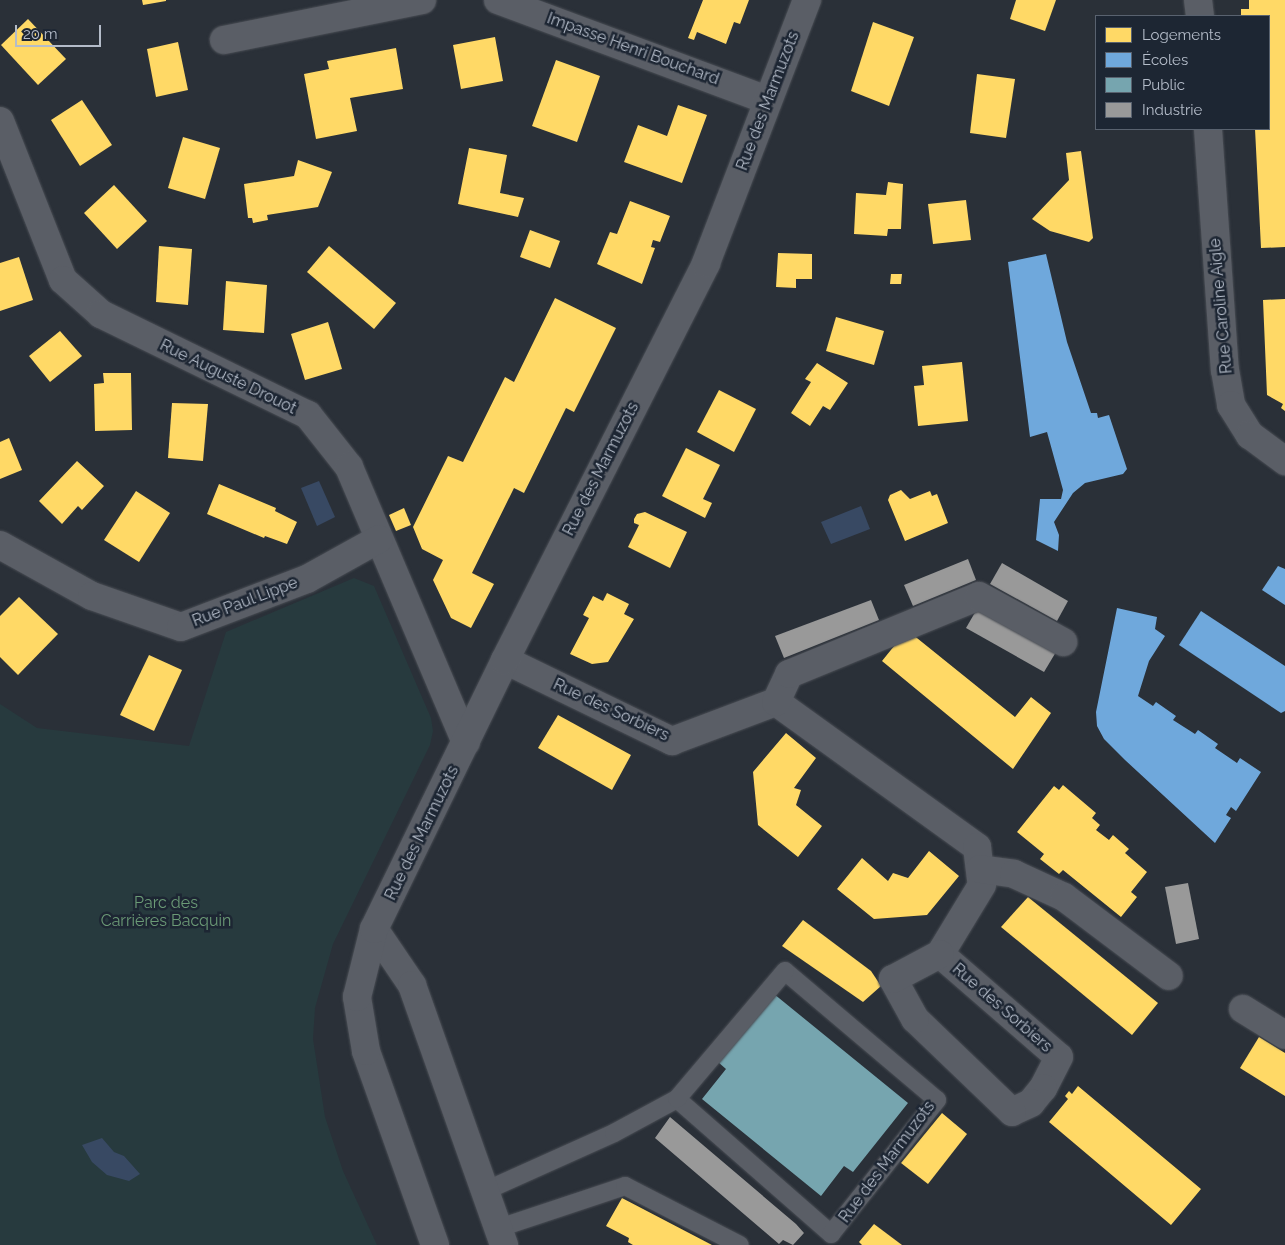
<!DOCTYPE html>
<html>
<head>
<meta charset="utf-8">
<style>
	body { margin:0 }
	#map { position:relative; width:1285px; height:1245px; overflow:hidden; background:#2a3038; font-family:Raleway,sans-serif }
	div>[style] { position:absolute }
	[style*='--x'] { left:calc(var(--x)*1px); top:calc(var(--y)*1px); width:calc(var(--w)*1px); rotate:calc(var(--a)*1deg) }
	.green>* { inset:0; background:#273a3e }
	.water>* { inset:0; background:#384963 }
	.homes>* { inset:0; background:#ffd966 }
	.schools>* { inset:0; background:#6fa8dc }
	.public>* { inset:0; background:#76a5af }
	.industry>* { inset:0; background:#999 }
	.roads { filter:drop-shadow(0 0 1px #484c53) drop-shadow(0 0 1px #484c53) }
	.service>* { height:18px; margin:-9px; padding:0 9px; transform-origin:9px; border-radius:9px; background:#5a5e66 }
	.minor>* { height:28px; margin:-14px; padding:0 14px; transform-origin:14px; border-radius:14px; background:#5a5e66 }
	span { translate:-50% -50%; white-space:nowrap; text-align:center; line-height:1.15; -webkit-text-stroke:5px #1d2633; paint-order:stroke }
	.street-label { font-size:16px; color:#b4bcc9 }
	.park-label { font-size:16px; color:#6b9a76 }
	.legend { position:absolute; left:1095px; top:15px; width:175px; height:115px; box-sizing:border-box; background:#1d2633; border:1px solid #59626f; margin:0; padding:6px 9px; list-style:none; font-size:15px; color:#b4bcc9 }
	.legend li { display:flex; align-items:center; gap:10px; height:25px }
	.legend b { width:25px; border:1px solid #59626f }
	.scale { position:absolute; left:15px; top:25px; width:86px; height:22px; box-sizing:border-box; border:2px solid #b4bcc9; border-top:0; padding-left:6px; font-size:15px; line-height:18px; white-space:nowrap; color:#b4bcc9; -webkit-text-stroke:4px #1d2633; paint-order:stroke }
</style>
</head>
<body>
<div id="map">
	<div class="green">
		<div style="clip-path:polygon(354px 578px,374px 586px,431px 718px,433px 731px,430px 745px,333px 944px,315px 1008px,313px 1039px,325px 1117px,343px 1171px,377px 1245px,0 1245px,0 704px,37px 728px,189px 746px,226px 632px)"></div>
	</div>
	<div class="water">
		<div style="clip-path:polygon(319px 481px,335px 517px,317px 526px,301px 488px)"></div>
		<div style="clip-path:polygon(861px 506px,870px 529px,831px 544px,821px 522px)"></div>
		<div style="clip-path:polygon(102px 1138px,114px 1152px,124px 1156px,140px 1174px,129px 1181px,107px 1175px,92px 1162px,82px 1145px)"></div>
	</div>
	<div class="homes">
		<div style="clip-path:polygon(142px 0,166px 0,166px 1px,143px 5px)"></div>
		<div style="clip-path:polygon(703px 0,749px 0,740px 24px,734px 22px,726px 44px,697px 32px,694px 40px,688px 38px)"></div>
		<div style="clip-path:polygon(1016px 0,1056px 0,1045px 31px,1010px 19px)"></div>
		<div style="clip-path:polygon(1249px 0,1285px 0,1285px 247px,1261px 248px,1255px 129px,1269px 129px,1269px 16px,1241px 16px,1241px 9px,1249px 9px)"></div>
		<div style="clip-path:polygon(28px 19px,66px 59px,38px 85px,1px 45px)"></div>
		<div style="clip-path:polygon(873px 22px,914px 37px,889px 106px,851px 91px)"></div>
		<div style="clip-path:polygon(495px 37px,503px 81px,461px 89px,453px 45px)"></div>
		<div style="clip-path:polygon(178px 42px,188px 90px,156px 97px,147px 49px)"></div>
		<div style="clip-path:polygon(396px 48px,403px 89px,350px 98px,357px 131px,316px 139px,304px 74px,329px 69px,327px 61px)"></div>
		<div style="clip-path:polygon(556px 60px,600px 76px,577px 142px,532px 126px)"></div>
		<div style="clip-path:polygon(977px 74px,1015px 79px,1006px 138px,970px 133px)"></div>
		<div style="clip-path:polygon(82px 100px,112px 145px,80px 166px,51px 120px)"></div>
		<div style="clip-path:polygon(678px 105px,707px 115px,682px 183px,624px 162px,638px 125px,667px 136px)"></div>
		<div style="clip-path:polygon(183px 137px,220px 148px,205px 199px,168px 188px)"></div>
		<div style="clip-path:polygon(469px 148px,507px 155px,500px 193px,524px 198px,518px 217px,458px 204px)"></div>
		<div style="clip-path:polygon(1081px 151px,1093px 238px,1089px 242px,1050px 231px,1032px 219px,1069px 180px,1066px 153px)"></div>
		<div style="clip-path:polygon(298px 160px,332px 172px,318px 207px,267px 215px,268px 220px,253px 223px,252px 218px,248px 218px,244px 184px,294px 176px)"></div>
		<div style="clip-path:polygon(888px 182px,903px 184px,901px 229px,888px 229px,887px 236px,854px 234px,856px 193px,886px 195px)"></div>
		<div style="clip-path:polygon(114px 185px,147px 221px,117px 249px,84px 213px)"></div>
		<div style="clip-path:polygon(966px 200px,971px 240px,933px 244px,928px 204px)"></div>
		<div style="clip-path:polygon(630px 201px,670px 216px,660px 242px,653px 240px,651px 247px,655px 248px,642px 284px,597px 264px,610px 232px,617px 234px)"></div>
		<div style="clip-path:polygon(530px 230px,560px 241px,550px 268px,520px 257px)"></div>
		<div style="clip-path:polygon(159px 246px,192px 249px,188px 305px,156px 302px)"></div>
		<div style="clip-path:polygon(329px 246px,396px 303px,374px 329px,307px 272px)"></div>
		<div style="clip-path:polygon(778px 253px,812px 254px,812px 279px,796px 279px,796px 288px,776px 287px)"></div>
		<div style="clip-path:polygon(19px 257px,33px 300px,0 311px,0 263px)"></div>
		<div style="clip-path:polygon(891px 274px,902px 274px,901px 284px,890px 284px)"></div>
		<div style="clip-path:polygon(226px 281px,267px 285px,264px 333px,223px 330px)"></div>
		<div style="clip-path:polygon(555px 298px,616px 328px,574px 412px,566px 408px,524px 493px,514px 488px,472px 573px,494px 584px,471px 628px,451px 618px,433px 580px,443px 560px,422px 549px,413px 527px,448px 456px,463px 462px,505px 377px,514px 382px)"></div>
		<div style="clip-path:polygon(1285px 299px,1285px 411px,1281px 408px,1283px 404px,1267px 395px,1263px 300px)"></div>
		<div style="clip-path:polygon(836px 317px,884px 331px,874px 365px,826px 351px)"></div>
		<div style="clip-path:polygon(328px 322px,342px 369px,305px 380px,291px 334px)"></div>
		<div style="clip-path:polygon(60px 331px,82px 356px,50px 382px,29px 356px)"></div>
		<div style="clip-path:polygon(962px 362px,968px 421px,918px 426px,914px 386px,924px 385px,922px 366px)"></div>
		<div style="clip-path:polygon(817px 363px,848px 383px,830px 410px,823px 406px,810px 426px,791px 413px,811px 382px,805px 379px)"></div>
		<div style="clip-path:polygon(103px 373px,131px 373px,132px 430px,95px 431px,94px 384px,104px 383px)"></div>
		<div style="clip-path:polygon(719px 390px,756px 409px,734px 452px,697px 432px)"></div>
		<div style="clip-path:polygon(172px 403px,208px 404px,203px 461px,168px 458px)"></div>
		<div style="clip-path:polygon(9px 438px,22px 470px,0 479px,0 442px)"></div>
		<div style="clip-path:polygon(686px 448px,720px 465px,703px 499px,712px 503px,705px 518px,662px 496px)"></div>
		<div style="clip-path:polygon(77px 461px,104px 486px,82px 510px,78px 506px,62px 524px,39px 501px)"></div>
		<div style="clip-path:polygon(219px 484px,276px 508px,275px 511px,297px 522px,287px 544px,265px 536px,264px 538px,207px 514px)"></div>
		<div style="clip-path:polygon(901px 490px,910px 499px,930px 491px,932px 496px,937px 494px,948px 523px,905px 541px,888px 500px,890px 495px)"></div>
		<div style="clip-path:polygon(136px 491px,170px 513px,139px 562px,104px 540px)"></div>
		<div style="clip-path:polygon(404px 508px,411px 525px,396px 531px,389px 515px)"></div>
		<div style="clip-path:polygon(645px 512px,687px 532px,670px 568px,628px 547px,639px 525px,634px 523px,634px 519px,637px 514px)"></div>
		<div style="clip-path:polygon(607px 593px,629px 604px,624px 614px,634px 619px,608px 662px,592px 664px,570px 654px,589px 618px,583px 615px,593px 596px,603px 601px)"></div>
		<div style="clip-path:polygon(19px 597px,58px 634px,18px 675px,0 657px,0 616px)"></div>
		<div style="clip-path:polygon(907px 630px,1015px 717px,1031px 697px,1051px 713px,1013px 769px,882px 661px)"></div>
		<div style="clip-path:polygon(149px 655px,182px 670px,154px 731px,120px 715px)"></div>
		<div style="clip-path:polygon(558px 715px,631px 755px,612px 790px,538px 748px)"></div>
		<div style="clip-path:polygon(786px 733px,816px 758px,794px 788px,801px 790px,796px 805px,822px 826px,798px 857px,758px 825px,753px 772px)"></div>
		<div style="clip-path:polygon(1063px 785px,1096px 813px,1092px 818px,1100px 825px,1096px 830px,1109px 840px,1113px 835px,1129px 849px,1125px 853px,1147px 872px,1131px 892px,1137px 897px,1121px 917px,1063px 870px,1059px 874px,1040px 859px,1044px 854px,1017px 832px,1054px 786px,1059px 790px)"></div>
		<div style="clip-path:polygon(929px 851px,959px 876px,927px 915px,874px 919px,837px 889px,862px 858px,888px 881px,893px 873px,908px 878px)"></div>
		<div style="clip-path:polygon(1028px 897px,1158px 1003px,1132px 1035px,1001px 927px)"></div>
		<div style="clip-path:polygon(803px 920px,871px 971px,881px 986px,863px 1002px,782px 946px)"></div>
		<div style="clip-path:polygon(1259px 1037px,1285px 1053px,1285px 1096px,1240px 1068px)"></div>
		<div style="clip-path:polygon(1078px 1086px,1201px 1189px,1171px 1225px,1049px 1122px,1068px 1099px,1065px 1096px,1069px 1091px,1072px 1094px)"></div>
		<div style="clip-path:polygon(942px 1113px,967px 1134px,928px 1184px,901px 1163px)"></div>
		<div style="clip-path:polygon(622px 1198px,712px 1245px,633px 1245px,628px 1242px,629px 1238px,606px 1226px)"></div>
		<div style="clip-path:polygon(874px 1224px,902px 1245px,862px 1245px,859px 1242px)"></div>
	</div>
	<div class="schools">
		<div style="clip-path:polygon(1046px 254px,1067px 342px,1091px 413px,1097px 413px,1098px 418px,1109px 415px,1127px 469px,1123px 474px,1085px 483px,1073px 493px,1054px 522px,1059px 535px,1058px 551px,1036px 540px,1040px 499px,1061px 499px,1063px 490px,1047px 432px,1030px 437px,1008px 262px)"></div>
		<div style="clip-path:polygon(1278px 566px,1285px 569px,1285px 605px,1262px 590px)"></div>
		<div style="clip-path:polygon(1117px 608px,1157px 617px,1155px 629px,1165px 636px,1149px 661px,1138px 696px,1153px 706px,1156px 702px,1176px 716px,1173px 720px,1195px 734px,1198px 730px,1218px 744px,1215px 748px,1237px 763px,1240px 758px,1261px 772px,1236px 811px,1231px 807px,1226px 815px,1231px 818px,1215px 843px,1125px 760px,1104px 739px,1097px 726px,1096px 712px)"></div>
		<div style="clip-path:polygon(1201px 611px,1285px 666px,1285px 711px,1281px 713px,1179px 645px)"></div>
	</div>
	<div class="public">
		<div style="clip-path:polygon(774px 994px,908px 1103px,853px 1172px,844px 1166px,821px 1196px,702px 1099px,726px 1069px,718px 1062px)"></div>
	</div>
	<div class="industry">
		<div style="clip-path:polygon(968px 559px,976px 580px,913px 606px,904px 585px)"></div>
		<div style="clip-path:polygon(1002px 563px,1068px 601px,1057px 621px,990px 584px)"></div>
		<div style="clip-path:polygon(871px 600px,879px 620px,784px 658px,775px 636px)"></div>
		<div style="clip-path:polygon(977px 609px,1056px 652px,1044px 672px,966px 628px)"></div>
		<div style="clip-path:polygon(1188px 883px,1199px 939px,1176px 944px,1165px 887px)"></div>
		<div style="clip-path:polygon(670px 1117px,796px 1224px,804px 1233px,793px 1245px,783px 1240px,779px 1244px,655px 1138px)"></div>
	</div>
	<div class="roads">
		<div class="service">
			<div style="--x:485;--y:1191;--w:141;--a:-24.2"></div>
			<div style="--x:614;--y:1133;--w:72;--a:-28.4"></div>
			<div style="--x:677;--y:1099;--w:205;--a:41.2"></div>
			<div style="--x:831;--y:1234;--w:171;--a:-51.7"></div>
			<div style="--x:937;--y:1100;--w:199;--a:-139.7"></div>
			<div style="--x:785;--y:971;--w:167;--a:130.2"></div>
			<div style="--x:499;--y:1228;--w:133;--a:-18.4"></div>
			<div style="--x:625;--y:1186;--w:129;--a:27.2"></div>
		</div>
		<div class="minor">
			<div style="--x:498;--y:0;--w:287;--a:20.4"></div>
			<div style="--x:1198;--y:0;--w:16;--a:83"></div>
			<div style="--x:224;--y:40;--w:202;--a:-11.4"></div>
			<div style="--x:0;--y:121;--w:171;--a:68.4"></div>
			<div style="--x:63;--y:280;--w:51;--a:41.8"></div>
			<div style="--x:101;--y:314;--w:230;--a:26"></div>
			<div style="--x:308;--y:415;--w:66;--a:51.7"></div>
			<div style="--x:349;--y:467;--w:299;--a:67"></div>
			<div style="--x:1208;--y:129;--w:242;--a:86"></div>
			<div style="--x:1225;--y:370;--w:36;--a:80"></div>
			<div style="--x:1231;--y:405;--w:36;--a:58"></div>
			<div style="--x:1250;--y:435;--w:44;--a:36.6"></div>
			<div style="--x:0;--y:545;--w:105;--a:29"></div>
			<div style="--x:92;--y:596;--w:94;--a:19.2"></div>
			<div style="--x:181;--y:627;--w:135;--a:-20.9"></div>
			<div style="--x:307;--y:579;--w:82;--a:-29.1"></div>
			<div style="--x:505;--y:660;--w:186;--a:25.9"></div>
			<div style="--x:672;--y:741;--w:111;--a:-20.6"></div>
			<div style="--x:776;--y:702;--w:248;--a:35.8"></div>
			<div style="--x:977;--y:847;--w:38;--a:83"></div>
			<div style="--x:982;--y:885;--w:81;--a:121.3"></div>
			<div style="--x:940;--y:954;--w:157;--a:40.9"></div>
			<div style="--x:1059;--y:1057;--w:35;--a:117"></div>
			<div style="--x:1043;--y:1088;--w:19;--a:129"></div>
			<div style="--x:1031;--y:1103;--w:21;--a:155"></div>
			<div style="--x:1012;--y:1112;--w:134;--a:-136.2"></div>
			<div style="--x:915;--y:1019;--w:46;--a:-118.8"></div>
			<div style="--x:893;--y:979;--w:53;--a:-28"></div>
			<div style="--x:776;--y:702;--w:31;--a:-65"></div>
			<div style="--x:789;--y:674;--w:205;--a:-22.3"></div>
			<div style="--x:979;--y:596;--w:96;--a:28.7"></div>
			<div style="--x:980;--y:869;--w:34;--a:8"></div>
			<div style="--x:1014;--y:874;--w:55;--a:24.7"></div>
			<div style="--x:1064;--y:897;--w:131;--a:37"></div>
			<div style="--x:374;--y:929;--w:68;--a:55.8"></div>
			<div style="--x:412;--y:985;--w:276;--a:70.5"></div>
			<div style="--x:1243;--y:1009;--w:49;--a:31.8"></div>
			<div style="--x:435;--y:1245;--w:206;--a:-109.6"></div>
			<div style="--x:366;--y:1051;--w:55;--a:-99.5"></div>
			<div style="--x:357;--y:997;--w:70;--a:-76"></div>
			<div style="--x:374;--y:929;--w:299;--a:-64"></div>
			<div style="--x:505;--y:660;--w:445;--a:-63.1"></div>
			<div style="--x:706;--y:263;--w:282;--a:-69"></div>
		</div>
	</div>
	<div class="street-label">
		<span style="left:633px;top:49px;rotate:20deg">Impasse Henri Bouchard</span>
		<span style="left:768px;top:101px;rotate:-69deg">Rue des Marmuzots</span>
		<span style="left:1221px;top:306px;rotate:-95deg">Rue Caroline Aigle</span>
		<span style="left:228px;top:377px;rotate:26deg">Rue Auguste Drouot</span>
		<span style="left:601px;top:469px;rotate:-63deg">Rue des Marmuzots</span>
		<span style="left:245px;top:602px;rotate:-21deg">Rue Paul Lippe</span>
		<span style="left:611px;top:710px;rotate:25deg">Rue des Sorbiers</span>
		<span style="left:422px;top:833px;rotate:-64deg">Rue des Marmuzots</span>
		<span style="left:1002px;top:1008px;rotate:41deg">Rue des Sorbiers</span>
		<span style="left:887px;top:1162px;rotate:-53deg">Rue des Marmuzots</span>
	</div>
	<div class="park-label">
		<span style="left:166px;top:912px">Parc des<br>Carrières Bacquin</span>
	</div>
	<ul class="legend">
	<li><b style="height:14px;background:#ffd966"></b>Logements</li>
	<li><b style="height:14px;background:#6fa8dc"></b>Écoles</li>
	<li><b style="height:14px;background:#76a5af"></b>Public</li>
	<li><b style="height:14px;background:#999"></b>Industrie</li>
	</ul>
	<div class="scale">20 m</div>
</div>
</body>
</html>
